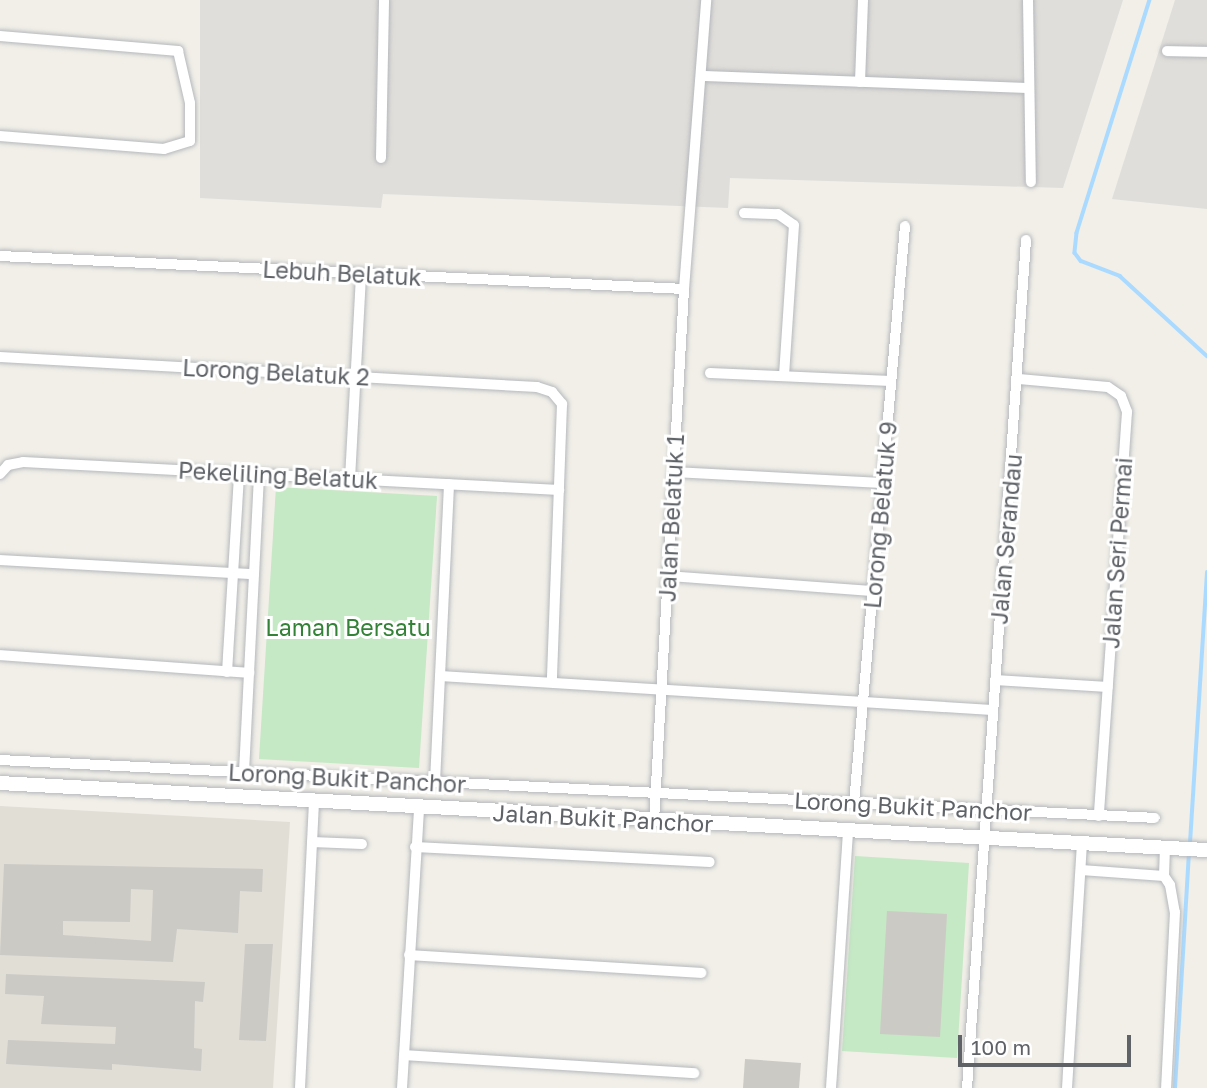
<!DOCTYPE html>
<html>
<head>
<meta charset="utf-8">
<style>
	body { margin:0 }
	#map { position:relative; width:1207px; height:1088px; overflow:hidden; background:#f1efe8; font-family:"Golos Text",sans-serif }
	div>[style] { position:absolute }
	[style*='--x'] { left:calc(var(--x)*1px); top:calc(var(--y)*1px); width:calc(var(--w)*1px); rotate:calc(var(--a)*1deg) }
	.industrial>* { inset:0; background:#e0deda }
	.education>* { inset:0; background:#e1ded6 }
	.green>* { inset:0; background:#c5e8c5 }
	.stream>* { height:3.5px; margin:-1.75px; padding:0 1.75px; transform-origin:1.75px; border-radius:1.75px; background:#aadaff }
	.building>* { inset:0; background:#cccac5 }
	.roads { filter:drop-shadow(0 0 2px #b5b8bc) drop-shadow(0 0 2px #b5b8bc) }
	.street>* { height:10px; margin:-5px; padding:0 5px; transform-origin:5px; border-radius:5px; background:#fff }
	.secondary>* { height:14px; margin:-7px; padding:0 7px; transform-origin:7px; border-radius:7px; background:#fff }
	span { translate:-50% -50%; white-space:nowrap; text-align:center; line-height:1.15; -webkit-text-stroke:6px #fff; paint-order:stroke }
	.street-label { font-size:23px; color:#5f6368 }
	.park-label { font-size:23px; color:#348238 }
	.scale { position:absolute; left:958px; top:1035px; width:173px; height:32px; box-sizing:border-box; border:4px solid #5f6368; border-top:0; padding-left:9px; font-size:21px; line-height:24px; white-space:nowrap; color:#5f6368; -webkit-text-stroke:5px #fff; paint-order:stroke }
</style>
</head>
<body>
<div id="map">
	<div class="industrial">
		<div style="clip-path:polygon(200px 0,1123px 0,1063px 188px,730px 178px,728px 208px,383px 194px,381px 208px,200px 198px)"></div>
		<div style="clip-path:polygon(1175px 0,1207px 0,1207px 209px,1112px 199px)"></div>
	</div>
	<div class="education">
		<div style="clip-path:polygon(0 806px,290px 822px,273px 1088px,0 1088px)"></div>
	</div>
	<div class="green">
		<div style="clip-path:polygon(276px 487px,437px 496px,419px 768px,259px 759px)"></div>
		<div style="clip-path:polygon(855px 856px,969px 863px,957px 1058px,842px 1051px)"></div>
	</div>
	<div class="stream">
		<div style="--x:1150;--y:0;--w:244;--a:107.4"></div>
		<div style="--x:1077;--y:233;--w:20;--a:96"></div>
		<div style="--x:1075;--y:253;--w:10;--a:53"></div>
		<div style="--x:1081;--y:261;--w:42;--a:21"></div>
		<div style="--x:1120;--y:276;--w:118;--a:42.6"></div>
		<div style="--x:1190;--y:843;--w:271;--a:-86.4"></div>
		<div style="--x:1175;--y:1088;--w:237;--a:-86.6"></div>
	</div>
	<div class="building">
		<div style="clip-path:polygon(evenodd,4px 864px,263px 869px,262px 892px,240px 891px,238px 933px,177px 929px,173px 962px,0 955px,4px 864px,131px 889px,153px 890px,151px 941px,63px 935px,63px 921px,130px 922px,131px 889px)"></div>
		<div style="clip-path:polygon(887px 911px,947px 914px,940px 1037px,880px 1034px)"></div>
		<div style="clip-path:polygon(245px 944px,273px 944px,266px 1041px,239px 1040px)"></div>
		<div style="clip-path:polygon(6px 974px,205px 982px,203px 1002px,195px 1001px,194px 1048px,202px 1049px,201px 1071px,112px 1064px,112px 1070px,6px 1064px,8px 1040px,115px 1044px,116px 1027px,41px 1024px,44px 996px,5px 994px)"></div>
		<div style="clip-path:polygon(745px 1059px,801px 1063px,799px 1088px,743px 1088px)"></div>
	</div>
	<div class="roads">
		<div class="street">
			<div style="--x:1028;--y:0;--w:182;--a:89.1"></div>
			<div style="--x:0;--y:36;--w:179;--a:4.8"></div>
			<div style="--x:178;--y:51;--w:53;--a:77"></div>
			<div style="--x:190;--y:103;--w:38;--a:90"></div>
			<div style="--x:190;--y:141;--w:27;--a:163"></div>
			<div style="--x:164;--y:149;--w:165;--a:-175.5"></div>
			<div style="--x:1167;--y:51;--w:40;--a:1.4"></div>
			<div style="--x:703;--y:76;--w:326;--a:2.1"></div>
			<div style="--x:860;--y:82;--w:82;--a:-87.9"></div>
			<div style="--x:381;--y:158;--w:158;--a:-88.9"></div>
			<div style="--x:744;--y:213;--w:34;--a:2"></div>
			<div style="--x:778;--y:214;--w:19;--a:35"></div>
			<div style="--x:794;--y:225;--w:151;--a:93.8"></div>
			<div style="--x:0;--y:256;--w:685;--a:2.76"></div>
			<div style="--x:0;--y:357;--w:538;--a:3.2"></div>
			<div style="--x:537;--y:387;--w:16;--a:18"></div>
			<div style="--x:552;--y:392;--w:16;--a:50"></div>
			<div style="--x:562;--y:404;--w:278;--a:92.1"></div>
			<div style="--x:710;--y:373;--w:181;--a:2.5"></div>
			<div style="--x:1019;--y:379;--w:89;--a:5.1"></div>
			<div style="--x:1108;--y:387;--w:16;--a:35"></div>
			<div style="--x:1121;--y:396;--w:17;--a:69"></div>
			<div style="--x:1127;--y:412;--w:405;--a:94"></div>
			<div style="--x:674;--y:472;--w:208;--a:3"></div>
			<div style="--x:0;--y:474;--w:12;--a:-48"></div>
			<div style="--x:8;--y:465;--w:15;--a:-11"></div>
			<div style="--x:23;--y:462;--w:537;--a:2.99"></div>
			<div style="--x:350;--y:479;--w:205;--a:-86.9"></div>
			<div style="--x:0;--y:560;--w:254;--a:3.2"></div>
			<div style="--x:668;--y:576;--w:206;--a:4.2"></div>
			<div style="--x:0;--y:655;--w:250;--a:4.1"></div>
			<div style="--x:227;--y:672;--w:199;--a:-86.5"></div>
			<div style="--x:440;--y:676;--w:553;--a:3.52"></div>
			<div style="--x:995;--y:680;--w:113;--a:3.5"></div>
			<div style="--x:0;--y:760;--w:1156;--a:2.87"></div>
			<div style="--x:244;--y:772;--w:298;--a:-87.1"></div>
			<div style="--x:435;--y:782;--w:298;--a:-87.3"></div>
			<div style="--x:854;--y:803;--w:579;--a:-84.95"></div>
			<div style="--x:654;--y:821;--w:533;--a:-86.77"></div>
			<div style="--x:684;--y:289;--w:290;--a:-85.6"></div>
			<div style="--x:312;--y:842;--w:50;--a:2.3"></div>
			<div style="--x:415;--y:847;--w:295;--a:2.9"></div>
			<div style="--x:1081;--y:870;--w:83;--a:4.1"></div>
			<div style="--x:1164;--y:876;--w:11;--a:56"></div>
			<div style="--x:1170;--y:885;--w:27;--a:80"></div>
			<div style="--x:1175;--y:912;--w:176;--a:92.9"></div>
			<div style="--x:1164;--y:876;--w:28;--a:-88"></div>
			<div style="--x:409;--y:955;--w:293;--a:3.5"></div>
			<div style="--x:404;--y:1055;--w:291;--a:3.6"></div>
			<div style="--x:300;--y:1088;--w:286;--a:-87.2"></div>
			<div style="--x:402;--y:1088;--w:281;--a:-86.5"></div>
			<div style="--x:831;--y:1088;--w:258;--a:-86.2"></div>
			<div style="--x:967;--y:1088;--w:850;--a:-86.02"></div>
			<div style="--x:1067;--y:1088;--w:244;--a:-86.5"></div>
		</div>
		<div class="secondary">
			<div style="--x:0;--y:783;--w:1209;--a:3.18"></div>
		</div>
	</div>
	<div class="street-label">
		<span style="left:342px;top:273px;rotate:3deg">Lebuh Belatuk</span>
		<span style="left:276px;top:372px;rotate:3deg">Lorong Belatuk 2</span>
		<span style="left:278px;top:475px;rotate:3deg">Pekeliling Belatuk</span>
		<span style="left:880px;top:515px;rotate:-85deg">Lorong Belatuk 9</span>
		<span style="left:671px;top:518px;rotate:-87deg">Jalan Belatuk 1</span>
		<span style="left:1006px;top:539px;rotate:-85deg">Jalan Serandau</span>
		<span style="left:1117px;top:553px;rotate:-86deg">Jalan Seri Permai</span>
		<span style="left:347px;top:778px;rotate:3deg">Lorong Bukit Panchor</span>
		<span style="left:913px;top:806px;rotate:3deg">Lorong Bukit Panchor</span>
		<span style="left:603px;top:818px;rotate:3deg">Jalan Bukit Panchor</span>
	</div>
	<div class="park-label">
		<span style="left:348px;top:627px">Laman Bersatu</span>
	</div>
	<div class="scale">100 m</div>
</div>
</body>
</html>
